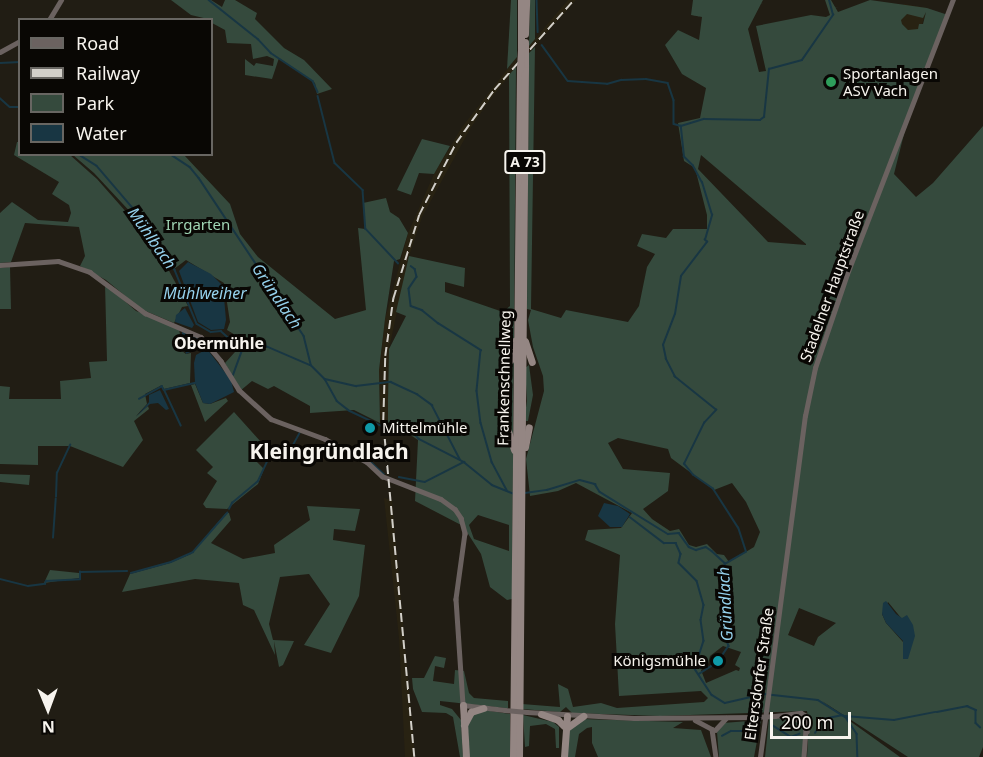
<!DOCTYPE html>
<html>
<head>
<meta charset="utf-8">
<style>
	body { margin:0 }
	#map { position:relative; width:983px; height:757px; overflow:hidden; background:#211d14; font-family:"Noto Sans",sans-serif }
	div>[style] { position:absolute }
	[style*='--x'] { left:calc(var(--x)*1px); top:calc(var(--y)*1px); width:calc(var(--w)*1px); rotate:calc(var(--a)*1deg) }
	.built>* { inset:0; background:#282212 }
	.green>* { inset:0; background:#354a3d }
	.water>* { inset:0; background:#183643 }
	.stream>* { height:1.5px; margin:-0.75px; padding:0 0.75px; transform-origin:0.75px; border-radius:0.75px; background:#183643 }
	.secondary>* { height:4.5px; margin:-2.25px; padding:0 2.25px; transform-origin:2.25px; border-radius:2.25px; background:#6b6260 }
	.highway>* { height:7px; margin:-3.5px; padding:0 3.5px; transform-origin:3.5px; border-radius:3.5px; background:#948683 }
	.rail>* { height:1.5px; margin-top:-0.75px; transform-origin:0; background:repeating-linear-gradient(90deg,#d2cfc9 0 9px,transparent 0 13.5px) }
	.secondary-bridge>* { height:4.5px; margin:-2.25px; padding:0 2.25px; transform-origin:2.25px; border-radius:2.25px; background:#6b6260 }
	.highway-bridge>* { height:7px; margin:-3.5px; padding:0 3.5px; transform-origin:3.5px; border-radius:3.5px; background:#948683 }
	.dots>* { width:16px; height:16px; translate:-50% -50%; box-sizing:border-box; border:3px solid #090704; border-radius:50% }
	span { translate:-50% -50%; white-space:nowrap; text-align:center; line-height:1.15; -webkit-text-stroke:6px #090704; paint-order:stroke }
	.shield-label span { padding:2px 4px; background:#090704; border:2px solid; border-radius:4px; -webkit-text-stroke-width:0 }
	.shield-label { font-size:14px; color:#f7f4ee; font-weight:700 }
	.poi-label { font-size:15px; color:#f7f4ee }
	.left { translate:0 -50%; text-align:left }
	.right { translate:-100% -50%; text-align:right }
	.park-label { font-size:15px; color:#a0d5b4 }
	.street-label { font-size:15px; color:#f7f4ee }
	.water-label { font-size:16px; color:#95d1ec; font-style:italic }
	.neighbourhood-label { font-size:16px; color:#f7f4ee; font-weight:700 }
	.district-label { font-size:21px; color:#f7f4ee; font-weight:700 }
	.legend { position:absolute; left:18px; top:18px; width:195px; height:138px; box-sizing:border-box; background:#090704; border:2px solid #686662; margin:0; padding:8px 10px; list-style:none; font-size:18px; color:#f7f4ee }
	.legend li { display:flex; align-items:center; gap:12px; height:30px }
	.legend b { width:30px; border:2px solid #686662 }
	.north { position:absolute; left:18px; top:679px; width:60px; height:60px; -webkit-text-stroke:4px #090704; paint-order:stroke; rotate:179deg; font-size:16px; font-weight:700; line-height:24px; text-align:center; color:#f7f4ee }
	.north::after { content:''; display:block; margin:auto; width:21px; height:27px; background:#f7f4ee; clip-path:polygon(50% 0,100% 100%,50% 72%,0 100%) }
	.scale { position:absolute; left:770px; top:712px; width:81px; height:27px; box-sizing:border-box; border:3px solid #f7f4ee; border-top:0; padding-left:8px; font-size:18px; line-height:21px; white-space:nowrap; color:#f7f4ee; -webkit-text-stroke:4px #090704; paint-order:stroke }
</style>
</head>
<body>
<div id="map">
	<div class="built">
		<div style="clip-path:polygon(568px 0,576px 0,529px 53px,529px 46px)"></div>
		<div style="clip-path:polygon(904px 4px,927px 8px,918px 38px,899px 25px)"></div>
		<div style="clip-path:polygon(517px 57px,516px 67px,486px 105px,470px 129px,422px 217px,409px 256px,389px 349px,388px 427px,380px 423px,379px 370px,385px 319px,408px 233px,434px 174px,462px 127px)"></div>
		<div style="clip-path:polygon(384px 498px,392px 500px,415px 757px,405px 757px,399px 638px)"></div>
	</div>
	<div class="green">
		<div style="clip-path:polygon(171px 0,211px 0,222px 7px,225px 0,235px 0,257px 13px,255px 19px,284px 48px,304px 60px,332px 89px,317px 94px,315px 83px,279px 58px,272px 79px,245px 75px,245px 59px,254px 66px,256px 63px,273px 66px,274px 59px,267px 56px,253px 59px,251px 44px,227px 43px,225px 30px,212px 23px,212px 20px,191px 15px)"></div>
		<div style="clip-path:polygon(511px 0,517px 0,517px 57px,507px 69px)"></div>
		<div style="clip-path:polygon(530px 0,535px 0,535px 39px,529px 46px)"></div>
		<div style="clip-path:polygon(evenodd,693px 0,763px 0,748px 29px,759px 72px,766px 71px,756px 26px,811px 15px,826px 17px,830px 15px,825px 0,831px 0,838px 12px,870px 0,927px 8px,948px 15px,909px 114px,894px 174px,916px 197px,933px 183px,983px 126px,983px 747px,979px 757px,908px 757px,822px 701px,900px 757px,807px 757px,809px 724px,807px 711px,660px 716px,572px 713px,566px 707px,560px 712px,522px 709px,522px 704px,560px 707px,558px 684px,568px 689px,573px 707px,601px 703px,617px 708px,704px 702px,708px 698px,701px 691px,619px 696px,615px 624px,620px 555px,585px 540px,588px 530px,621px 528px,632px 513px,576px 483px,558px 491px,530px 496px,526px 459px,544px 391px,543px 376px,533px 347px,528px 320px,531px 310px,527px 309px,529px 53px,535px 47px,531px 309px,561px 318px,566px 310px,628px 322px,639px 306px,647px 267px,655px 254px,637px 246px,642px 234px,666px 238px,673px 229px,707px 229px,707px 215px,695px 168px,684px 161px,678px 123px,700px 118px,706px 88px,682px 74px,665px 45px,678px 30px,699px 40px,702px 17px,691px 15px,693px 0,926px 12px,923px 24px,919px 24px,918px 29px,908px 30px,902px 24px,901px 20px,907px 14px,923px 18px,926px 12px,693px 0,701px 155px,806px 244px,806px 245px,768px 242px,698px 169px,701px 155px,693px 0,618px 438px,668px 449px,671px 458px,714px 490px,732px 483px,746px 502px,760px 532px,754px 547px,729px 562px,724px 555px,717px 554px,707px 544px,696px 547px,689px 545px,679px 529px,670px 531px,652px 519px,643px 509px,668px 491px,670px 473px,623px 469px,608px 443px,618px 438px,693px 0,888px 602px,902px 619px,905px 660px,903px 642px,886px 623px,882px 614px,888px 602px,693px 0,799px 608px,836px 623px,818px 637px,814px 646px,788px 635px,799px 608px,693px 0,723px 646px,741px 652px,735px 665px,740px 668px,739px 671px,736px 670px,706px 683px,701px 670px,708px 664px,710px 656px,723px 646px)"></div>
		<div style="clip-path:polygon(evenodd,516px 67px,512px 599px,507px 600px,490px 587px,481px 554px,463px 526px,415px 501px,418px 440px,406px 432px,388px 427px,388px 400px,389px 349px,406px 316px,396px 312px,409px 256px,465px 268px,464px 287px,445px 282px,445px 292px,503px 312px,510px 306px,509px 75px,516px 67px,478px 515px,509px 525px,509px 551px,474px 539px,469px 525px,478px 515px)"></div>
		<div style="clip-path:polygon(422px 139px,450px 146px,434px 174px,419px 173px,411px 195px,397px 190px)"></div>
		<div style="clip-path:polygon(17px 142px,19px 142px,20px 154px,70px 155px,97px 179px,135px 222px,160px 254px,188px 306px,182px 307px,174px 323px,141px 309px,106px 280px,80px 266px,85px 256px,79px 227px,25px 223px,11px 262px,0 263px,0 213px,12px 202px,38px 220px,68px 222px,71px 213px,69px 205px,52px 194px,59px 182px,14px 155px)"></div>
		<div style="clip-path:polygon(73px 155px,184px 155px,230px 204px,240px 234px,258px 257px,335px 319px,366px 310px,358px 228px,365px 229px,363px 203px,386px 198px,390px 212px,399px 218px,408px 233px,400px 259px,394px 261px,385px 319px,379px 370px,380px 423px,354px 410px,310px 413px,310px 406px,274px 386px,268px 389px,252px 381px,240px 391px,225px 363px,245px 341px,227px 330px,230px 322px,224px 283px,186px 260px,174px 269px,135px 217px,94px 173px)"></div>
		<div style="clip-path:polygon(10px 267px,11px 309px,0 309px,0 268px)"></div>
		<div style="clip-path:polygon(105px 284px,136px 311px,179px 327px,182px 351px,186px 354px,191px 353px,190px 383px,164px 389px,162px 385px,145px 394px,147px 404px,136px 416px,148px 406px,149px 409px,134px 421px,143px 440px,123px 467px,70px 446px,38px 446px,38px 465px,0 464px,0 386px,10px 387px,9px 399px,61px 399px,60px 381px,91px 378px,89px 362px,107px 361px)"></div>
		<div style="clip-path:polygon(529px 365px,533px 395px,528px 421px,524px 421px,527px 401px,525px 368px)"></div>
		<div style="clip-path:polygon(195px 384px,203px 403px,210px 404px,226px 398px,228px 401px,205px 422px,191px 385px)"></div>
		<div style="clip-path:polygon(234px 412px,261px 442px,249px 454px,264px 469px,258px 484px,227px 509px,206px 508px,203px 504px,217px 481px,207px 473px,213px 467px,196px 450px)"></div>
		<div style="clip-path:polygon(0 474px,30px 475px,29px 485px,0 482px)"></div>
		<div style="clip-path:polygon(307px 506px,360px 509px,355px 531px,334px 529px,333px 540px,365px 545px,359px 596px,331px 653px,304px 645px,330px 604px,309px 574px,280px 577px,269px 624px,273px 640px,294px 641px,283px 665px,279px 667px,274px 641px,275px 655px,254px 610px,243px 605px,239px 583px,195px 579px,122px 592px,130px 574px,170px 563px,191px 554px,226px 513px,229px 513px,231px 520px,211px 543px,243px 559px,275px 553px,274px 545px,310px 520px)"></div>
		<div style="clip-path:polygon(50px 570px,79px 573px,79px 578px,44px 583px)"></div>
		<div style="clip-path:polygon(435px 656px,446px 658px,444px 668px,435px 666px,433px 681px,454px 684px,455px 670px,464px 671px,469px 693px,474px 698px,508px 701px,508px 708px,505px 708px,440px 701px,440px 705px,452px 709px,461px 720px,463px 757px,460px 757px,453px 717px,446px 713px,422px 712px,413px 689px,412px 678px,424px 678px)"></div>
		<div style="clip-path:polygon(484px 710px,510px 714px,510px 757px,469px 757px,466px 727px,471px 714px)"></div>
		<div style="clip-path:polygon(523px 715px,553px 722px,559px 727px,559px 748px,556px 748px,555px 729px,546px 724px,530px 726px,529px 746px,525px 747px)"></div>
		<div style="clip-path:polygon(791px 718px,805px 728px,802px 757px,765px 757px,769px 719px)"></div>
		<div style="clip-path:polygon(581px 719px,683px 722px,673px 728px,701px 730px,711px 757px,598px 757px,592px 743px,592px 727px,587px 728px,579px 734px,575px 757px,565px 757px,570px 724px)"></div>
		<div style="clip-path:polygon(761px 720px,754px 757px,719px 757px,717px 732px,723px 723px)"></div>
	</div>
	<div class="water">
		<div style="clip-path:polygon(188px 262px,211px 274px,223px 286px,226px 320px,224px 329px,211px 330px,198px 322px,179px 271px)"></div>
		<div style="clip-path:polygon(185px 308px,194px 325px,192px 328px,175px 322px,176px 315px)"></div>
		<div style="clip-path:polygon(182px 331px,197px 335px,206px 345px,186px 354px,182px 340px)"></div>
		<div style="clip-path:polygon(207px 349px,231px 380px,234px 392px,210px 404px,203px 403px,195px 383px,194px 363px,196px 355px)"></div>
		<div style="clip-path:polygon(160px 390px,169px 409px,166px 410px,158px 403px,150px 404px,136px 417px,149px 402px,149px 395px)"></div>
		<div style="clip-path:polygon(604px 503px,618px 506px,630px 514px,622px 527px,610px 527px,598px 516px)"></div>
		<div style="clip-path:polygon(886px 601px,896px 614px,902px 618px,907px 615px,913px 625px,915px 636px,908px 659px,903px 659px,903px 641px,886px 623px,882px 614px,883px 603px)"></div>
	</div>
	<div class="stream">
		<div style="--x:209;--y:0;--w:63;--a:38.5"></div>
		<div style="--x:258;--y:39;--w:19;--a:47"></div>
		<div style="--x:271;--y:53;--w:50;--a:33.7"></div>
		<div style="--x:313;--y:81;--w:12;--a:66"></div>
		<div style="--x:537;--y:0;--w:32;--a:88"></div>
		<div style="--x:542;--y:45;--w:44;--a:54.2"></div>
		<div style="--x:568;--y:81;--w:39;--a:4"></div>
		<div style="--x:607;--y:84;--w:15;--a:-16"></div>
		<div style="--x:621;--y:80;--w:25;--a:-2"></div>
		<div style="--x:646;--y:79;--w:22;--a:10"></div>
		<div style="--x:668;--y:83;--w:18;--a:71"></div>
		<div style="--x:674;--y:100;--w:24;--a:90"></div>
		<div style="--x:674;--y:124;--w:7;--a:16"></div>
		<div style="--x:0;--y:63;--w:20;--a:-3"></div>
		<div style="--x:318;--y:96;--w:69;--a:75.8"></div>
		<div style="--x:335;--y:163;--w:39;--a:44"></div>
		<div style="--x:363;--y:190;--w:39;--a:86"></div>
		<div style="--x:366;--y:229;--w:47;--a:46.7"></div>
		<div style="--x:0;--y:98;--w:13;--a:42"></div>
		<div style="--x:10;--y:107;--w:10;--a:0"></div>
		<div style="--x:78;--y:154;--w:22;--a:32"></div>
		<div style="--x:97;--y:166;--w:63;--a:49.5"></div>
		<div style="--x:138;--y:214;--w:67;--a:56.5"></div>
		<div style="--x:175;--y:270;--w:58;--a:67.8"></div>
		<div style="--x:197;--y:324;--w:16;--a:30"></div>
		<div style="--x:211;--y:332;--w:10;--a:-6"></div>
		<div style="--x:221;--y:331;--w:12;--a:42"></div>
		<div style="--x:230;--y:339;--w:16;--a:18"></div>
		<div style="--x:245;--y:344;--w:8;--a:-30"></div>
		<div style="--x:252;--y:340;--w:63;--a:23.3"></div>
		<div style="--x:170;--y:154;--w:24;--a:33"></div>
		<div style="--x:190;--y:167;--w:14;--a:51"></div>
		<div style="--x:199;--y:178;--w:190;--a:56.4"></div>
		<div style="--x:304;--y:336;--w:30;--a:76"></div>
		<div style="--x:311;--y:365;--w:20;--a:45"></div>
		<div style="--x:325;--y:379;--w:25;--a:61"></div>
		<div style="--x:337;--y:401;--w:16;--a:38"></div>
		<div style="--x:350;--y:411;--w:42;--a:25.3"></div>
		<div style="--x:388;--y:429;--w:25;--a:7"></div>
		<div style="--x:413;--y:432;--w:9;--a:49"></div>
		<div style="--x:419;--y:439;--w:51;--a:27.1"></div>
		<div style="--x:464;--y:462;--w:36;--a:39"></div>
		<div style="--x:492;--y:485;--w:22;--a:22"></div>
		<div style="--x:411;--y:266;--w:5;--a:37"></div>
		<div style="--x:415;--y:269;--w:8;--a:76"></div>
		<div style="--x:417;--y:277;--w:14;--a:124"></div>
		<div style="--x:409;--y:289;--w:17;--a:83"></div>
		<div style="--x:411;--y:306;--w:12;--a:20"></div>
		<div style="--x:422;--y:310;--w:21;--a:39"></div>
		<div style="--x:438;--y:323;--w:51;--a:32.1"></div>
		<div style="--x:481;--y:350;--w:41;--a:95.6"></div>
		<div style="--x:477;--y:391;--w:32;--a:83"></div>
		<div style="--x:481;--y:423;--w:41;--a:74.2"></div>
		<div style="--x:492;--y:462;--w:32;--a:62"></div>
		<div style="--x:201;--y:349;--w:3;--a:45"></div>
		<div style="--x:233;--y:375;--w:32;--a:-70"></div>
		<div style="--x:325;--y:379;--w:32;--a:13"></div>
		<div style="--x:356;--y:386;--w:35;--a:-7"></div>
		<div style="--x:391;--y:382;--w:29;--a:25"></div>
		<div style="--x:417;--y:394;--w:19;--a:36"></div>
		<div style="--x:432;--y:405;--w:61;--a:62.6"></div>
		<div style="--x:165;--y:391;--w:38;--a:65"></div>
		<div style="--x:139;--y:399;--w:26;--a:-29"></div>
		<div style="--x:162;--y:386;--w:4;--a:63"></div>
		<div style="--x:164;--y:390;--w:32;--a:-13"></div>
		<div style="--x:353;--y:452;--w:19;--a:28"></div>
		<div style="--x:370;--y:461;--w:19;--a:43"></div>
		<div style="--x:399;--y:477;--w:26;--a:11"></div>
		<div style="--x:425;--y:482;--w:44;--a:-27.1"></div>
		<div style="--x:525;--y:493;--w:22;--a:-8"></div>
		<div style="--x:547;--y:490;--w:34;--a:-17"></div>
		<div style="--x:580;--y:480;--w:16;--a:15"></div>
		<div style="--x:595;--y:484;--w:9;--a:58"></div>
		<div style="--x:600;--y:492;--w:80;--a:31.7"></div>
		<div style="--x:668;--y:534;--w:11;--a:-5"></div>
		<div style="--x:679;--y:533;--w:17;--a:54"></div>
		<div style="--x:689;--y:547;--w:8;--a:23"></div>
		<div style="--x:696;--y:550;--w:10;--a:-17"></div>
		<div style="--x:706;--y:547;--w:7;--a:34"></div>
		<div style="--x:712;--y:551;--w:18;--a:43"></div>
		<div style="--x:725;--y:563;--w:62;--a:88.2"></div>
		<div style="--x:727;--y:625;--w:9;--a:111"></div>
		<div style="--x:724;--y:633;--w:14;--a:69"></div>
		<div style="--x:729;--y:646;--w:14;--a:124"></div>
		<div style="--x:56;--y:497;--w:24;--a:-88"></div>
		<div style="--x:57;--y:473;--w:31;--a:-65"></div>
		<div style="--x:229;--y:509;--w:7;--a:-63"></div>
		<div style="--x:232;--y:503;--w:34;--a:-40"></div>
		<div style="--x:258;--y:481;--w:23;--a:-65"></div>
		<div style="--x:268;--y:460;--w:29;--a:-31"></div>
		<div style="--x:293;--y:445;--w:13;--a:-61"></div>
		<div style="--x:630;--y:517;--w:43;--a:37.4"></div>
		<div style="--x:664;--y:543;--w:12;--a:0"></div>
		<div style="--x:676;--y:543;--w:12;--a:66"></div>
		<div style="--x:681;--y:554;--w:9;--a:103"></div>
		<div style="--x:679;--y:563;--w:25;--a:45"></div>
		<div style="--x:697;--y:581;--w:25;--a:74"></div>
		<div style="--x:704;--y:605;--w:15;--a:101"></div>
		<div style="--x:701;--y:620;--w:21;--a:82"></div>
		<div style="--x:704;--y:641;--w:29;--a:108"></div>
		<div style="--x:695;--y:669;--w:31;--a:57"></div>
		<div style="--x:712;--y:695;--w:15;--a:32"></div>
		<div style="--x:725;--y:703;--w:40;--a:-13"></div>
		<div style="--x:764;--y:694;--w:54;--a:6.3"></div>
		<div style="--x:818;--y:700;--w:36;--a:32"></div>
		<div style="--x:53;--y:538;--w:39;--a:-86"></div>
		<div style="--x:725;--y:564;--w:24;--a:-30"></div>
		<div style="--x:746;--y:552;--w:25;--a:-108"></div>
		<div style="--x:738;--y:528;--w:46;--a:-122.7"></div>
		<div style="--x:713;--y:489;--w:24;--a:-145"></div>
		<div style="--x:693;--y:475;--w:14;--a:-129"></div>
		<div style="--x:684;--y:464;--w:46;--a:-64"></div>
		<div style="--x:704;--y:423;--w:18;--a:-47"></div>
		<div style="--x:716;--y:410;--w:53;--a:-141.2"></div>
		<div style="--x:675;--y:377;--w:20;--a:-117"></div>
		<div style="--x:666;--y:359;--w:14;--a:-102"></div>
		<div style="--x:663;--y:345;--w:33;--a:-69"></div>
		<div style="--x:675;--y:314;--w:38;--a:-81"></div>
		<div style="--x:681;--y:276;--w:43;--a:-52.6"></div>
		<div style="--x:707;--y:242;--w:3;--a:-135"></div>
		<div style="--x:705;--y:240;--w:26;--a:-74"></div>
		<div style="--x:712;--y:215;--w:34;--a:-107"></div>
		<div style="--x:702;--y:183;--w:19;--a:-118"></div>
		<div style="--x:693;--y:166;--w:13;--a:-135"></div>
		<div style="--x:684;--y:157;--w:31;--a:-96"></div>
		<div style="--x:681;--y:126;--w:24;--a:-17"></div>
		<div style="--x:704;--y:119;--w:56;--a:1"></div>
		<div style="--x:760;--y:120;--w:5;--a:-37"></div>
		<div style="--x:764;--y:117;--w:48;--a:-84.1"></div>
		<div style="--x:769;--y:69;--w:34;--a:-15"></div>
		<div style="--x:802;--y:60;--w:55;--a:-55.4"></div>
		<div style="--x:833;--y:15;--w:16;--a:-105"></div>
		<div style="--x:131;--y:573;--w:41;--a:-15.4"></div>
		<div style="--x:171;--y:562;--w:24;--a:-24"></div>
		<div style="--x:193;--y:552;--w:52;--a:-48.9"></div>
		<div style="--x:0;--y:579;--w:29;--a:14"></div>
		<div style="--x:28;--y:586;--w:17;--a:-7"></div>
		<div style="--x:45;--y:584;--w:3;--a:-72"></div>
		<div style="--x:46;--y:581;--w:34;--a:-3"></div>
		<div style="--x:80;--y:579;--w:7;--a:-90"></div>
		<div style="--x:80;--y:572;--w:47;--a:-1.2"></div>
		<div style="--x:699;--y:674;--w:20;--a:-33"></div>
		<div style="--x:937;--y:712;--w:31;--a:-11"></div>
		<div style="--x:967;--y:706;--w:10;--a:24"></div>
		<div style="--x:976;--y:710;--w:13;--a:90"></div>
		<div style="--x:976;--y:723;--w:6;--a:45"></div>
		<div style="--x:845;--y:716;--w:49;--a:4.7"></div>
		<div style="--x:894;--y:720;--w:42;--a:-11"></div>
		<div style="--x:847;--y:719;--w:18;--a:56"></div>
		<div style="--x:857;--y:734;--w:23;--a:88"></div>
		<div style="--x:772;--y:725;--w:22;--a:32"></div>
		<div style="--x:791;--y:737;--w:9;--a:-21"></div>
		<div style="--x:815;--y:733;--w:16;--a:-60"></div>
		<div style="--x:823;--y:719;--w:20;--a:-11"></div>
		<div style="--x:722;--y:736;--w:10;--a:-29"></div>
		<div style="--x:731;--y:731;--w:13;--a:0"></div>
		<div style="--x:744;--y:731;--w:15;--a:-20"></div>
	</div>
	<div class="secondary">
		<div style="--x:49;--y:20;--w:23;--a:-59"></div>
		<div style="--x:0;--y:52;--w:23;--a:-29"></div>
		<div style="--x:0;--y:265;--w:58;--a:-3.9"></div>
		<div style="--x:58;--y:261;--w:34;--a:19"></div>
		<div style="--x:90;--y:272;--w:69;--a:36.7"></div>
		<div style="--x:145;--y:313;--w:61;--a:23.2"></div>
		<div style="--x:201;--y:337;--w:31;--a:50"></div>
		<div style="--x:221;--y:361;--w:34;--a:58"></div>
		<div style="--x:239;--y:390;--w:43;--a:42.2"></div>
		<div style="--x:271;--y:419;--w:58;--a:20.3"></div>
		<div style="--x:325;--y:439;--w:48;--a:28.7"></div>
		<div style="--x:367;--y:462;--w:21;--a:43"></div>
		<div style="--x:382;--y:476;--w:63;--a:21.3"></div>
		<div style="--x:441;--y:499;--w:17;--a:36"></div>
		<div style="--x:455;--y:509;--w:11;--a:56"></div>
		<div style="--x:461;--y:518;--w:16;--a:75"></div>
		<div style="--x:465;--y:533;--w:67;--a:97.8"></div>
		<div style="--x:456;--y:599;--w:106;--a:86.2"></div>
		<div style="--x:463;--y:705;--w:42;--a:6.8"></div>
		<div style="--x:527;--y:712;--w:107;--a:3.2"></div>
		<div style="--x:634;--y:718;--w:122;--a:-0.5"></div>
		<div style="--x:775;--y:716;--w:26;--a:-7"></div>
		<div style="--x:801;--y:713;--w:7;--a:27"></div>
		<div style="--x:807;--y:716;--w:41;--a:94.2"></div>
		<div style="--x:786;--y:716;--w:16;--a:18"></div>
		<div style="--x:801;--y:721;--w:12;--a:59"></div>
		<div style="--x:695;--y:720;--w:19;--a:28"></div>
		<div style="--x:712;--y:729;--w:28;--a:82"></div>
		<div style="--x:715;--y:730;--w:16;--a:-47"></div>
		<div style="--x:760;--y:757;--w:344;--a:-82.5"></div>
		<div style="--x:805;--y:416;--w:49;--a:-78.2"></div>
		<div style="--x:815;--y:368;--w:99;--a:-71.2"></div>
		<div style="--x:847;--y:274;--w:294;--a:-68.9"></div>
	</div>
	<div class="highway">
		<div style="--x:525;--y:34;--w:34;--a:-88"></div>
		<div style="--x:521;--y:47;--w:47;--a:-90"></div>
		<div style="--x:525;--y:341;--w:22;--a:72"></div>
		<div style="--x:510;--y:361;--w:21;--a:-76"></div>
		<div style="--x:507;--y:428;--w:23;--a:72"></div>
		<div style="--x:525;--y:447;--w:20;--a:-79"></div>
		<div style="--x:463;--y:705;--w:52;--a:86.7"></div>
		<div style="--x:541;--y:714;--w:18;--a:19"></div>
		<div style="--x:558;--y:720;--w:8;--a:45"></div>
		<div style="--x:464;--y:725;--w:15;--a:-62"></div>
		<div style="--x:471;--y:712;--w:13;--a:-18"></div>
		<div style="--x:568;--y:727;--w:19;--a:-36"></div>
		<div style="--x:513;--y:757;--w:688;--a:-89.42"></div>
		<div style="--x:519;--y:757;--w:693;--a:-89.5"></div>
		<div style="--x:564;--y:757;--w:41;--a:-85.8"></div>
	</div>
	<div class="rail">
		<div style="--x:414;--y:757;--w:337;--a:-95.3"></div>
		<div style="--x:383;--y:421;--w:65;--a:-88.2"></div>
		<div style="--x:385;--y:356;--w:58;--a:-82"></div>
		<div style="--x:393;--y:299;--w:88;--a:-72.8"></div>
		<div style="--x:419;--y:215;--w:81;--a:-62.8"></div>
		<div style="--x:456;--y:143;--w:65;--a:-54.4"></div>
		<div style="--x:494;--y:90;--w:120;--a:-48.4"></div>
	</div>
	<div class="secondary-bridge">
		<div style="--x:505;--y:710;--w:22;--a:5"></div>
		<div style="--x:756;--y:717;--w:19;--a:-3"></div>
	</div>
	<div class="highway-bridge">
		<div style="--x:525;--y:64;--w:22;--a:-90"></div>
		<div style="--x:520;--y:69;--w:22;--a:-87"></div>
	</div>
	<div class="dots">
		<div style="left:831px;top:82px;background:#2e9e5b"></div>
		<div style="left:370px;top:428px;background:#0f9aa8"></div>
		<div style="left:718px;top:661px;background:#0f9aa8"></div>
	</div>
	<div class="shield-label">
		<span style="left:525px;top:162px">A 73</span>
	</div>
	<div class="poi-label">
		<span class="left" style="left:843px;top:82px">Sportanlagen<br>ASV Vach</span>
		<span class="left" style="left:382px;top:428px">Mittelmühle</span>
		<span class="right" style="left:706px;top:661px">Königsmühle</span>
	</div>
	<div class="park-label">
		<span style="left:198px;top:225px">Irrgarten</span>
	</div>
	<div class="street-label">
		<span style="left:832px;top:286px;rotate:-70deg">Stadelner Hauptstraße</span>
		<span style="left:504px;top:378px;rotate:-89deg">Frankenschnellweg</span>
		<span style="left:759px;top:674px;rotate:-82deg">Eltersdorfer Straße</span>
	</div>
	<div class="water-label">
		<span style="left:152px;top:238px;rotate:55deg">Mühlbach</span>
		<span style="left:205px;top:293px">Mühlweiher</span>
		<span style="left:277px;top:296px;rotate:56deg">Gründlach</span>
		<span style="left:725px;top:604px;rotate:-93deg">Gründlach</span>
	</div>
	<div class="neighbourhood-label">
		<span style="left:219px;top:343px">Obermühle</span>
	</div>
	<div class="district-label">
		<span style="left:329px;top:451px">Kleingründlach</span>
	</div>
	<ul class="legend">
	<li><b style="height:8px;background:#6b6260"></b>Road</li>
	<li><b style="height:8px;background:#d2cfc9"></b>Railway</li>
	<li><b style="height:16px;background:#354a3d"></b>Park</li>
	<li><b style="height:16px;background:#183643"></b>Water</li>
	</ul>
	<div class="north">N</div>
	<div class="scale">200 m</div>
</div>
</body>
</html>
